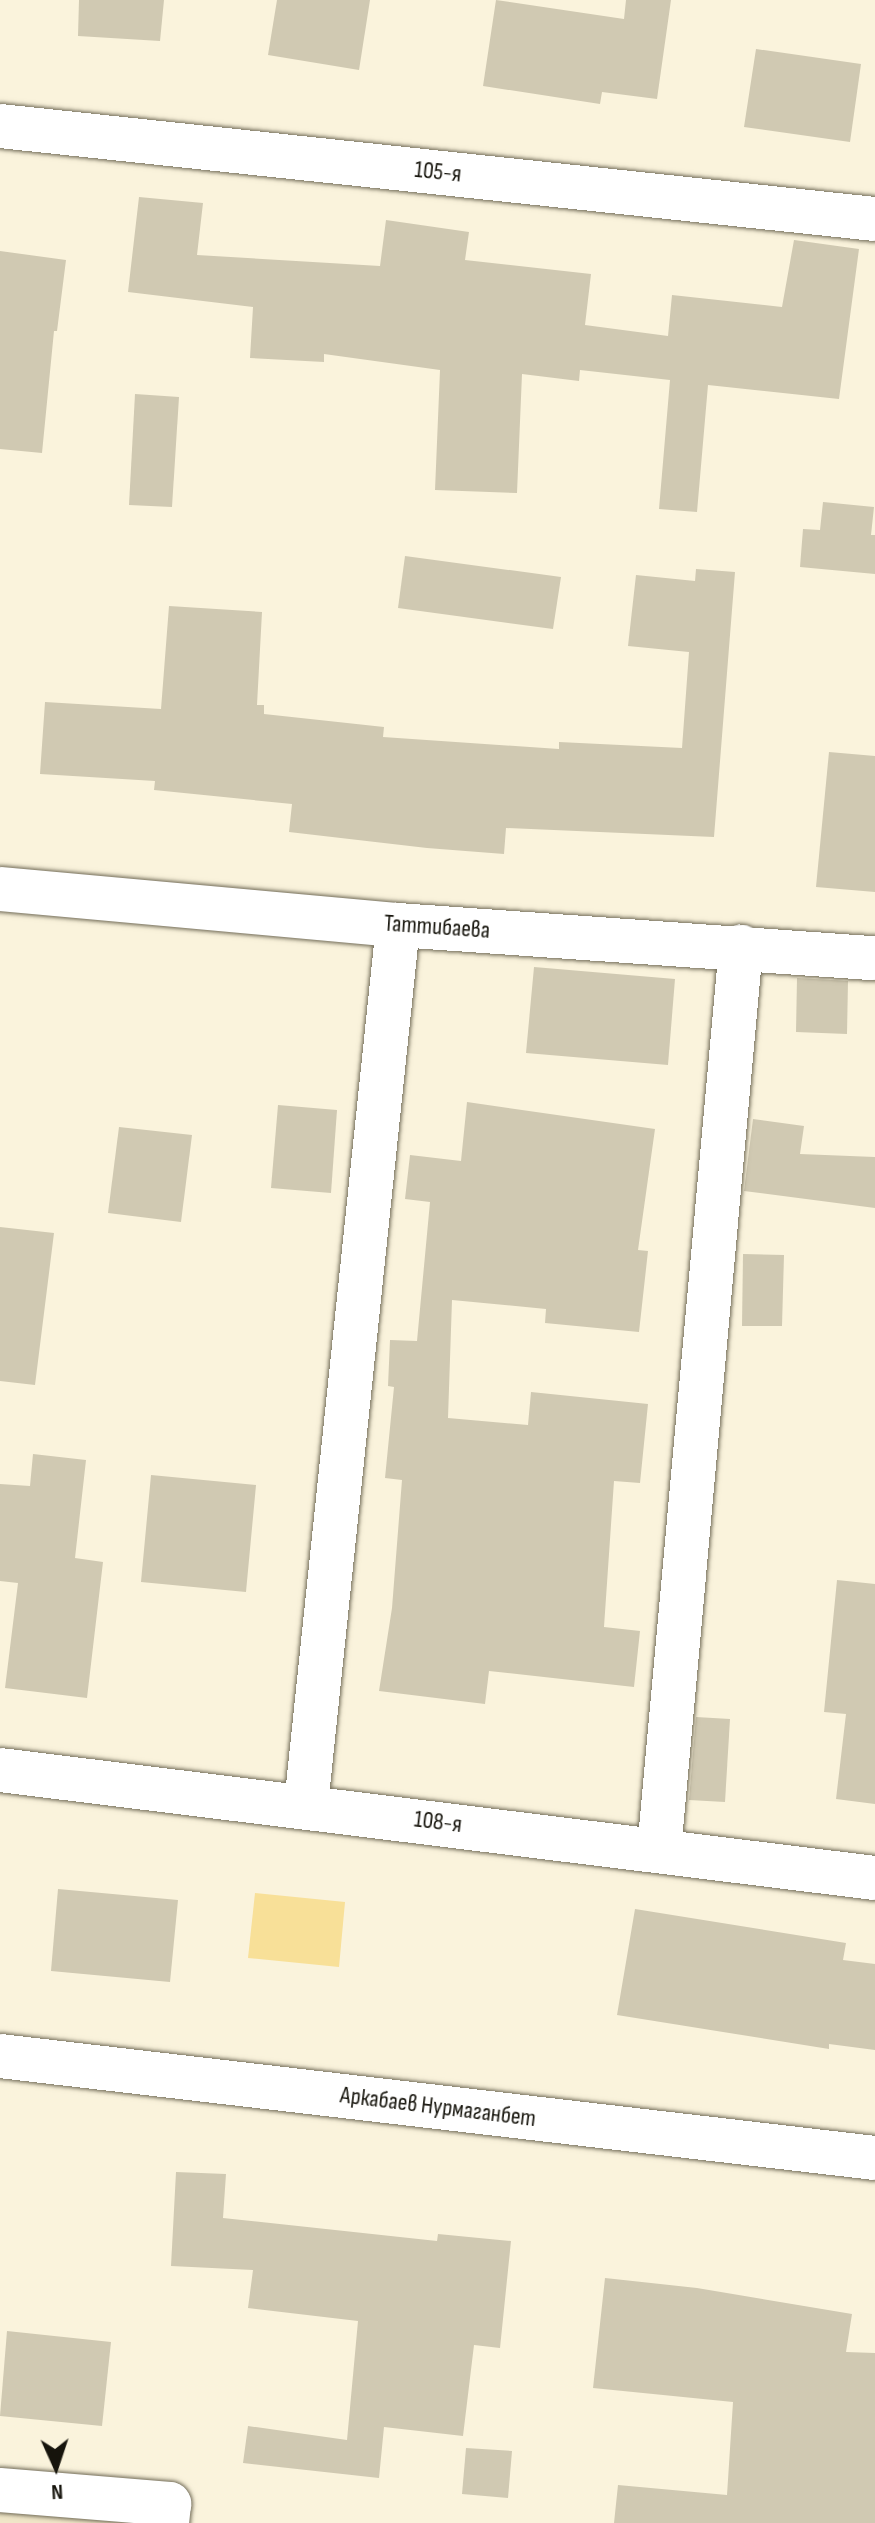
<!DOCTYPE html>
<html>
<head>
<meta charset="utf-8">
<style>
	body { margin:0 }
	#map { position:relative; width:875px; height:2523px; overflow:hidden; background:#faf3dc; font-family:"Sofia Sans Condensed",sans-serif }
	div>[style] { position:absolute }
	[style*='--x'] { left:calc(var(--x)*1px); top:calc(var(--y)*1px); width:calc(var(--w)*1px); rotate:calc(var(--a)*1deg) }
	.built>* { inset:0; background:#f0e6c8 }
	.green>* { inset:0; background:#f8e098 }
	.building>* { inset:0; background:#d0c9b2 }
	.roads { filter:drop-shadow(0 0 2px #736d59) drop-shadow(0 0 2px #736d59) }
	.minor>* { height:44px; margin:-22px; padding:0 22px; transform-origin:22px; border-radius:22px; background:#fff }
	span { translate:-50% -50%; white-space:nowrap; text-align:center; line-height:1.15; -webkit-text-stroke:7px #fff; paint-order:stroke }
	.street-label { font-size:24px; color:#16140c }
	.north { position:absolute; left:16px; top:2427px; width:80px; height:80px; -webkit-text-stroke:6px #fff; paint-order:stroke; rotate:177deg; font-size:22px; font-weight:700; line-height:32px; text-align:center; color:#16140c }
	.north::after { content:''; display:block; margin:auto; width:28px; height:36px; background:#16140c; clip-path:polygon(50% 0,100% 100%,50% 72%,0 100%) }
</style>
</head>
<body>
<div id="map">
	<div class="built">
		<div style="clip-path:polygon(0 2512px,128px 2522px,128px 2523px,0 2523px)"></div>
	</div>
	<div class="green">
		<div style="clip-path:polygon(255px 1893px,345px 1902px,339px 1967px,248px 1958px)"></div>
	</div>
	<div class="building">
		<div style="clip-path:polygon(79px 0,164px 0,160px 41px,78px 36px)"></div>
		<div style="clip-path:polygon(277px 0,370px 0,359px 70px,268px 55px)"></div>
		<div style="clip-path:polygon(496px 0,624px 19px,626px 0,671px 0,657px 99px,602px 92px,600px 104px,483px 86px)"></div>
		<div style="clip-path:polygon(756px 49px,861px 64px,850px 142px,744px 127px)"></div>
		<div style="clip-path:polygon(139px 197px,203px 203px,197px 255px,380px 266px,386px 220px,469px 232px,465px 260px,591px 274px,585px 325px,668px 336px,672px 295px,782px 307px,794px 240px,859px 249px,839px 399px,708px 385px,697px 512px,659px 509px,670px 380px,580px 370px,579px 381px,522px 374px,517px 493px,435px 490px,440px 370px,324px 354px,324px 362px,250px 358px,253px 307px,128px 292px)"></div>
		<div style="clip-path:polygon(0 251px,66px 260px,57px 331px,54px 331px,42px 453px,0 449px)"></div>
		<div style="clip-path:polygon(135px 394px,179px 397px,172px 507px,129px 505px)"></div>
		<div style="clip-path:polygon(823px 502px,874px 507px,871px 535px,875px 535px,875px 574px,800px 567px,803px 529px,820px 530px)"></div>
		<div style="clip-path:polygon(405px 556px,561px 577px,553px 629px,398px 608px)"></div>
		<div style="clip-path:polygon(696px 569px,735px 572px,714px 837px,506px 828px,504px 854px,427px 848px,289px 832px,292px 804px,154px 790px,155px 781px,40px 774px,45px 702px,161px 709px,169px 606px,262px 612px,257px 705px,264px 705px,264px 714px,384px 727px,383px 737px,559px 749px,559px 742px,682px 748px,689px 652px,628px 646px,636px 575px,695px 581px)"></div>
		<div style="clip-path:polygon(829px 752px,875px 756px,875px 892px,816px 887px)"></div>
		<div style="clip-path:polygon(534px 967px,675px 979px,668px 1065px,526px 1053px)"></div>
		<div style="clip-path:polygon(797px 978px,848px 981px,847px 1034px,796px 1032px)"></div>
		<div style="clip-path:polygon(467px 1102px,655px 1129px,638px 1250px,648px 1251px,639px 1332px,545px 1323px,546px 1309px,452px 1300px,448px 1418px,528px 1425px,531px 1392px,648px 1404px,640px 1483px,614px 1481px,604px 1627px,640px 1631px,634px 1687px,489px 1671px,485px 1704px,379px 1691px,392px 1608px,402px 1480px,385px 1478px,394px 1387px,388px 1386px,390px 1340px,417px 1341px,430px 1202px,405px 1199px,410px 1155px,461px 1161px)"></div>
		<div style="clip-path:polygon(278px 1105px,337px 1110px,331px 1193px,271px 1188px)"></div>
		<div style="clip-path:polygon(753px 1119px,804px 1126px,800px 1154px,875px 1157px,875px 1208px,744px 1191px)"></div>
		<div style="clip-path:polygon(119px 1127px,192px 1135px,181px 1222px,108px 1213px)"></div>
		<div style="clip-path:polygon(0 1227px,54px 1233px,35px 1385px,0 1381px)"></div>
		<div style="clip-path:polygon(743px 1254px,784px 1255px,782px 1326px,742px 1326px)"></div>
		<div style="clip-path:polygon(33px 1454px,86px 1460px,75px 1558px,103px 1562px,87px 1698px,5px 1688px,18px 1583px,0 1581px,0 1484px,30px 1486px)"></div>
		<div style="clip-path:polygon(151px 1475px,256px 1485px,246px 1592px,141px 1582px)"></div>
		<div style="clip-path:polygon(837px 1580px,875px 1584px,875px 1804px,836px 1799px,846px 1714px,824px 1712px)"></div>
		<div style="clip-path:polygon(696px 1717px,730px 1719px,725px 1802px,689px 1800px)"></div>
		<div style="clip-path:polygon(58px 1889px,178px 1900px,170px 1982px,51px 1971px)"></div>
		<div style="clip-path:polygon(635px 1909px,846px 1943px,843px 1960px,875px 1964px,875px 2050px,829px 2044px,829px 2049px,617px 2015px)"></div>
		<div style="clip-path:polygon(176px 2172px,226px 2174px,223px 2218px,437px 2241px,438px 2234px,511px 2241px,500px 2348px,474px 2345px,463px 2436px,384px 2427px,379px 2478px,243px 2463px,248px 2426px,347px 2440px,358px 2321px,248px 2308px,253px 2270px,171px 2266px)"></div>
		<div style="clip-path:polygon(605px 2278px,697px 2288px,852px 2314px,846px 2352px,875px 2353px,875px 2523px,614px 2523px,618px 2485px,727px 2495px,733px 2402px,593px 2388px)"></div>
		<div style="clip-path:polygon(7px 2331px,111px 2342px,102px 2426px,0 2416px)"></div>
		<div style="clip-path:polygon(466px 2448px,512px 2451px,508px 2498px,462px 2494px)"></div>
	</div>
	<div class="roads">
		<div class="minor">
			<div style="--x:0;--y:126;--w:880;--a:6.07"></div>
			<div style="--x:0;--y:889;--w:400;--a:5.2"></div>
			<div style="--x:398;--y:925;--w:478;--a:4"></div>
			<div style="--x:0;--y:1770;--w:882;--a:7.04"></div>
			<div style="--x:306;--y:1805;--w:885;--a:-84.03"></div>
			<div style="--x:659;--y:1851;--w:908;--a:-84.82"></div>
			<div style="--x:0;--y:2056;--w:881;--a:6.65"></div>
			<div style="--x:0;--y:2490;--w:170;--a:4.7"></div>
			<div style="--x:169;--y:2504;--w:19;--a:96"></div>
		</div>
	</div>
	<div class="street-label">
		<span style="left:438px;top:172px;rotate:6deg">105-я</span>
		<span style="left:437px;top:927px;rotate:4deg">Таттибаева</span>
		<span style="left:438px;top:1822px;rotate:7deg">108-я</span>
		<span style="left:438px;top:2107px;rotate:7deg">Аркабаев Нурмаганбет</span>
	</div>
	<div class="north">N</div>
</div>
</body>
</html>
